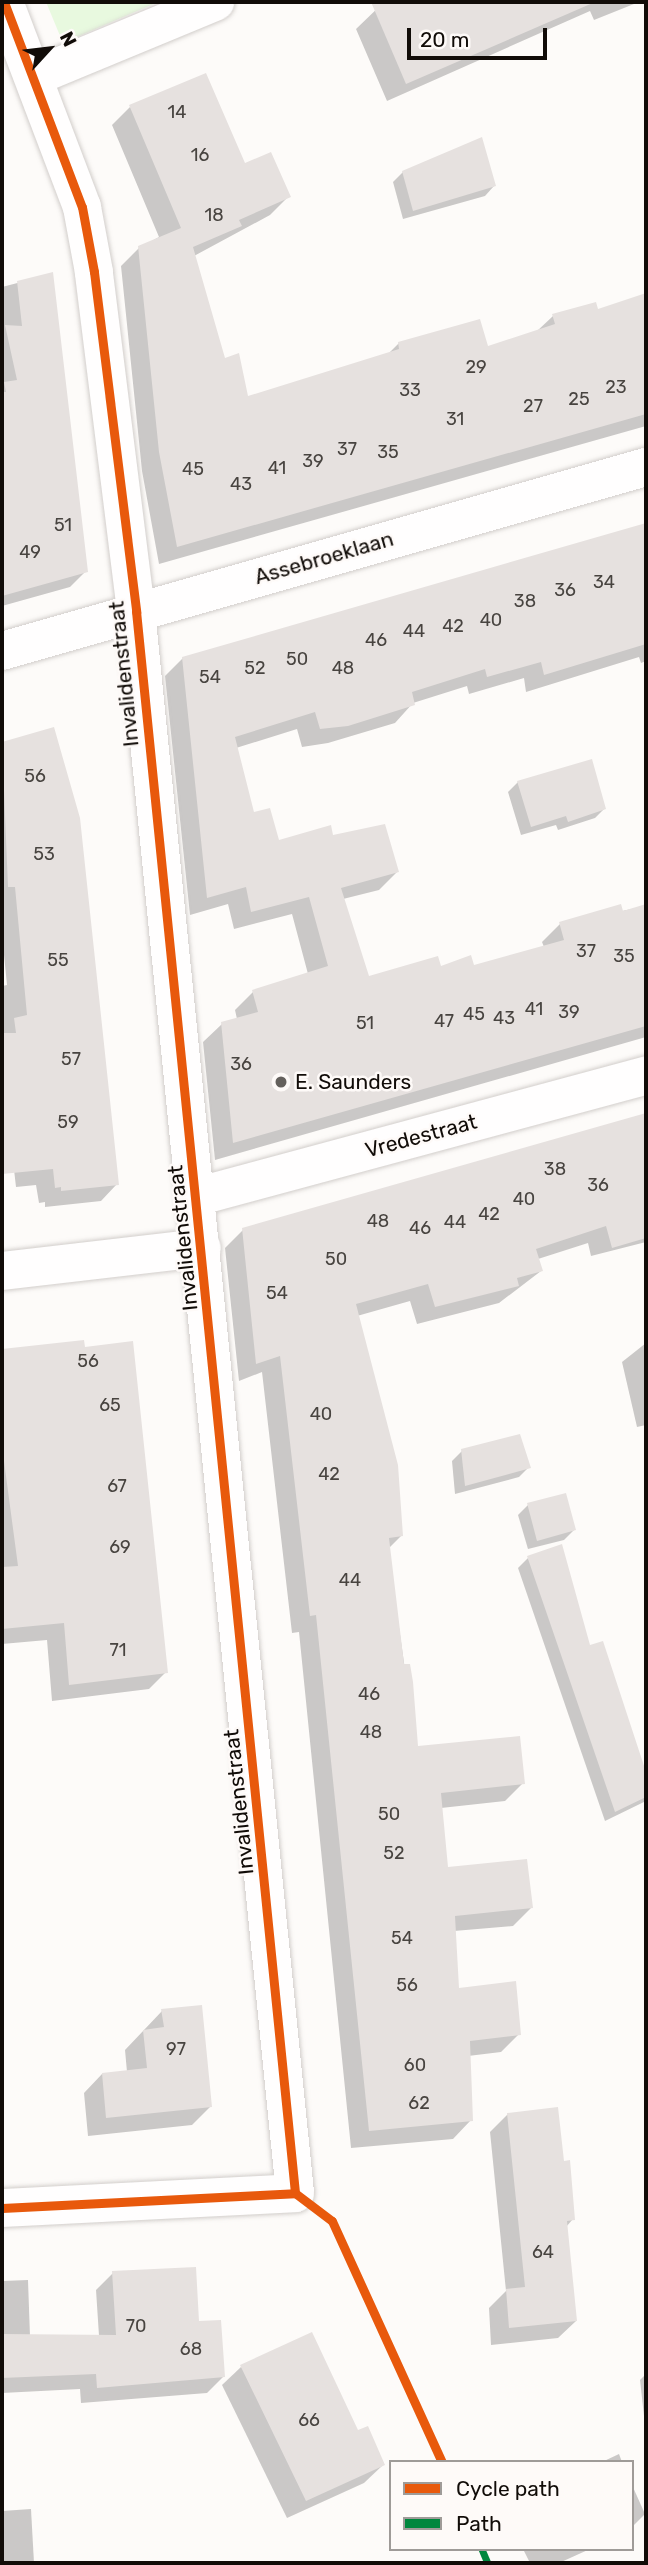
<!DOCTYPE html>
<html>
<head>
<meta charset="utf-8">
<style>
	body { margin:0 }
	#map { position:relative; width:648px; height:2565px; overflow:hidden; background:#fdfbf9; font-family:Rubik,sans-serif }
	div>[style] { position:absolute }
	[style*='--x'] { left:calc(var(--x)*1px); top:calc(var(--y)*1px); width:calc(var(--w)*1px); rotate:calc(var(--a)*1deg) }
	.green>* { inset:0; background:#e8f9df }
	.shadow>* { inset:0; background:#0003 }
	.building>* { inset:0; background:#e6e1df }
	.roads { filter:drop-shadow(0 0 2px #d2cecb) drop-shadow(0 0 2px #d2cecb) }
	.minor>* { height:38px; margin:-19px; padding:0 19px; transform-origin:19px; border-radius:19px; background:#fffefe }
	.quiet>* { height:7px; margin-top:-3.5px; transform-origin:0; background:repeating-linear-gradient(90deg,#00873e 0 14px,transparent 0 21px) }
	.cycleway>* { height:9px; margin:-4.5px; padding:0 4.5px; transform-origin:4.5px; border-radius:4.5px; background:#e8590c }
	.dots>* { width:19px; height:19px; translate:-50% -50%; box-sizing:border-box; border:4px solid #fefaf8; border-radius:50% }
	span { translate:-50% -50%; white-space:nowrap; text-align:center; line-height:1.15; -webkit-text-stroke:5px #fefaf8; paint-order:stroke }
	.number-label { font-size:18px; color:#484440 }
	.number-label span { -webkit-text-stroke-width:0 }
	.street-label { font-size:21px; color:#110c08 }
	.poi-label { font-size:21px; color:#110c08 }
	.left { translate:0 -50%; text-align:left }
	.frame { position:absolute; inset:0; border:4px solid #110c08; pointer-events:none }
	.legend { position:absolute; left:389px; top:2460px; width:245px; height:91px; box-sizing:border-box; background:#fefaf8; border:2px solid #9f9b98; margin:0; padding:9px 12px; list-style:none; font-size:21px; color:#110c08 }
	.legend li { display:flex; align-items:center; gap:14px; height:35px }
	.legend b { width:35px; border:2px solid #9f9b98 }
	.north { position:absolute; left:14px; top:14px; width:70px; height:70px; -webkit-text-stroke:5px #fefaf8; paint-order:stroke; rotate:63deg; font-size:19px; font-weight:700; line-height:28px; text-align:center; color:#110c08 }
	.north::after { content:''; display:block; margin:auto; width:24px; height:32px; background:#110c08; clip-path:polygon(50% 0,100% 100%,50% 72%,0 100%) }
	.scale { position:absolute; left:407px; top:28px; width:140px; height:32px; box-sizing:border-box; border:4px solid #110c08; border-top:0; padding-left:9px; font-size:21px; line-height:24px; white-space:nowrap; color:#110c08; -webkit-text-stroke:5px #fefaf8; paint-order:stroke }
</style>
</head>
<body>
<div id="map">
	<div class="green">
		<div style="clip-path:polygon(46px 2px,158px 2px,63px 43px)"></div>
	</div>
	<div class="shadow">
		<div style="clip-path:polygon(384px 2px,639px 2px,594px 20px,590px 11px,387px 101px,356px 29px)"></div>
		<div style="clip-path:polygon(130px 107px,244px 165px,288px 197px,270px 215px,194px 256px,224px 360px,246px 399px,388px 354px,399px 343px,487px 349px,536px 332px,553px 316px,597px 311px,646px 295px,646px 426px,159px 564px,142px 471px,121px 266px,139px 248px,159px 237px,112px 125px)"></div>
		<div style="clip-path:polygon(403px 172px,494px 186px,485px 196px,403px 219px,393px 182px)"></div>
		<div style="clip-path:polygon(52px 274px,86px 571px,70px 587px,2px 606px,2px 484px,8px 477px,2px 449px,2px 287px)"></div>
		<div style="clip-path:polygon(646px 526px,646px 661px,641px 663px,639px 657px,526px 692px,524px 678px,469px 694px,467px 686px,413px 703px,395px 723px,328px 743px,302px 747px,297px 729px,236px 748px,253px 814px,278px 842px,332px 837px,397px 872px,379px 890px,343px 899px,368px 978px,472px 967px,544px 947px,542px 942px,560px 924px,646px 906px,646px 1037px,215px 1160px,203px 1042px,222px 1024px,237px 1019px,235px 1010px,253px 992px,308px 974px,292px 914px,234px 929px,228px 904px,190px 915px,165px 676px,183px 658px)"></div>
		<div style="clip-path:polygon(53px 729px,117px 1184px,101px 1201px,45px 1207px,45px 1202px,39px 1203px,36px 1185px,16px 1187px,2px 1066px,2px 986px,7px 985px,2px 935px,2px 743px)"></div>
		<div style="clip-path:polygon(518px 782px,605px 808px,595px 818px,558px 830px,556px 825px,521px 835px,508px 792px)"></div>
		<div style="clip-path:polygon(646px 1115px,646px 1242px,591px 1256px,588px 1243px,538px 1259px,541px 1271px,499px 1303px,417px 1324px,410px 1301px,357px 1316px,401px 1536px,388px 1549px,416px 1748px,523px 1783px,505px 1801px,441px 1808px,447px 1868px,531px 1908px,513px 1926px,454px 1931px,458px 1990px,519px 2034px,501px 2052px,468px 2056px,471px 2120px,453px 2139px,351px 2148px,299px 1632px,292px 1633px,262px 1372px,239px 1381px,225px 1248px,243px 1230px)"></div>
		<div style="clip-path:polygon(82px 1342px,166px 1672px,149px 1689px,52px 1701px,47px 1640px,2px 1644px,2px 1351px)"></div>
		<div style="clip-path:polygon(646px 1343px,646px 1425px,637px 1427px,622px 1362px)"></div>
		<div style="clip-path:polygon(462px 1451px,529px 1467px,519px 1477px,455px 1494px,452px 1461px)"></div>
		<div style="clip-path:polygon(528px 1505px,574px 1530px,564px 1540px,528px 1549px,518px 1515px)"></div>
		<div style="clip-path:polygon(528px 1558px,646px 1772px,646px 1801px,605px 1821px,518px 1568px)"></div>
		<div style="clip-path:polygon(162px 2011px,210px 2107px,192px 2125px,88px 2136px,84px 2093px,102px 2074px,127px 2072px,125px 2050px)"></div>
		<div style="clip-path:polygon(508px 2114px,563px 2163px,573px 2219px,566px 2227px,576px 2321px,558px 2338px,491px 2345px,489px 2308px,506px 2291px,490px 2132px)"></div>
		<div style="clip-path:polygon(113px 2273px,197px 2323px,223px 2377px,207px 2393px,81px 2403px,80px 2389px,2px 2393px,2px 2281px,28px 2280px,30px 2336px,99px 2336px,96px 2290px)"></div>
		<div style="clip-path:polygon(241px 2367px,357px 2433px,383px 2465px,364px 2483px,287px 2518px,222px 2385px)"></div>
		<div style="clip-path:polygon(646px 2374px,646px 2416px,644px 2416px,640px 2380px)"></div>
		<div style="clip-path:polygon(619px 2454px,622px 2462px,602px 2462px)"></div>
		<div style="clip-path:polygon(632px 2485px,645px 2514px,632px 2527px)"></div>
		<div style="clip-path:polygon(31px 2509px,34px 2563px,2px 2563px,2px 2511px)"></div>
		<div style="clip-path:polygon(523px 2549px,590px 2549px,559px 2563px,530px 2563px)"></div>
	</div>
	<div class="building">
		<div style="clip-path:polygon(371px 2px,595px 2px,406px 84px)"></div>
		<div style="clip-path:polygon(206px 73px,245px 163px,271px 152px,291px 197px,239px 220px,242px 226px,193px 247px,225px 358px,239px 353px,248px 396px,399px 349px,398px 342px,480px 319px,488px 346px,555px 324px,552px 314px,596px 302px,598px 309px,646px 293px,646px 414px,177px 547px,159px 452px,138px 246px,181px 228px,129px 105px)"></div>
		<div style="clip-path:polygon(482px 137px,496px 186px,413px 211px,402px 171px)"></div>
		<div style="clip-path:polygon(53px 272px,88px 572px,2px 596px,2px 392px,6px 392px,4px 382px,17px 380px,5px 325px,22px 326px,17px 281px)"></div>
		<div style="clip-path:polygon(646px 523px,646px 644px,544px 675px,541px 662px,487px 677px,485px 669px,412px 692px,415px 705px,348px 726px,320px 729px,315px 712px,235px 737px,254px 812px,270px 808px,279px 840px,331px 825px,333px 835px,385px 824px,399px 872px,341px 888px,369px 976px,438px 956px,441px 966px,471px 955px,474px 965px,564px 940px,559px 922px,621px 904px,623px 911px,646px 904px,646px 1026px,233px 1143px,221px 1022px,258px 1012px,252px 990px,328px 966px,309px 897px,251px 912px,246px 887px,207px 898px,182px 657px)"></div>
		<div style="clip-path:polygon(54px 727px,80px 818px,119px 1185px,61px 1191px,61px 1187px,55px 1188px,53px 1169px,2px 1174px,2px 1033px,16px 1033px,14px 1018px,27px 1015px,15px 887px,8px 887px,2px 742px)"></div>
		<div style="clip-path:polygon(592px 759px,606px 809px,568px 822px,566px 816px,531px 827px,517px 781px)"></div>
		<div style="clip-path:polygon(646px 1113px,646px 1238px,612px 1248px,606px 1226px,536px 1249px,543px 1271px,517px 1278px,519px 1286px,435px 1307px,428px 1284px,356px 1304px,398px 1465px,403px 1536px,389px 1538px,404px 1664px,410px 1664px,413px 1682px,418px 1746px,520px 1736px,525px 1784px,441px 1793px,448px 1867px,527px 1859px,533px 1908px,455px 1916px,459px 1988px,516px 1981px,521px 2035px,470px 2041px,473px 2121px,369px 2131px,316px 1615px,310px 1616px,280px 1356px,256px 1364px,242px 1228px)"></div>
		<div style="clip-path:polygon(84px 1340px,85px 1347px,133px 1341px,168px 1673px,69px 1685px,64px 1623px,2px 1629px,2px 1567px,18px 1566px,2px 1446px,2px 1349px)"></div>
		<div style="clip-path:polygon(520px 1434px,531px 1468px,465px 1486px,461px 1449px)"></div>
		<div style="clip-path:polygon(566px 1493px,576px 1530px,537px 1541px,527px 1503px)"></div>
		<div style="clip-path:polygon(562px 1544px,590px 1645px,603px 1641px,646px 1772px,646px 1797px,615px 1812px,527px 1556px)"></div>
		<div style="clip-path:polygon(202px 2005px,212px 2107px,106px 2118px,102px 2073px,147px 2068px,143px 2030px,164px 2027px,161px 2009px)"></div>
		<div style="clip-path:polygon(558px 2107px,564px 2161px,570px 2160px,575px 2220px,567px 2221px,577px 2321px,509px 2328px,506px 2289px,525px 2287px,507px 2113px)"></div>
		<div style="clip-path:polygon(196px 2267px,199px 2321px,221px 2320px,225px 2377px,97px 2388px,96px 2374px,2px 2378px,2px 2334px,116px 2335px,112px 2271px)"></div>
		<div style="clip-path:polygon(312px 2332px,358px 2430px,368px 2426px,385px 2465px,306px 2501px,240px 2365px)"></div>
	</div>
	<div class="roads">
		<div class="minor">
			<div style="--x:36;--y:76;--w:194;--a:-22.5"></div>
			<div style="--x:2;--y:651;--w:670;--a:-15.95"></div>
			<div style="--x:196;--y:1197;--w:466;--a:-15.1"></div>
			<div style="--x:2;--y:1271;--w:201;--a:-6.6"></div>
			<div style="--x:2;--y:2208;--w:293;--a:-2.9"></div>
			<div style="--x:295;--y:2193;--w:1590;--a:-95.74"></div>
			<div style="--x:136;--y:611;--w:342;--a:-97.1"></div>
			<div style="--x:94;--y:272;--w:66;--a:-100.5"></div>
			<div style="--x:82;--y:207;--w:219;--a:-110.8"></div>
		</div>
	</div>
	<div class="quiet">
		<div style="--x:482;--y:2549;--w:15;--a:67"></div>
	</div>
	<div class="cycleway">
		<div style="--x:4;--y:2;--w:219;--a:69.2"></div>
		<div style="--x:82;--y:207;--w:66;--a:79.5"></div>
		<div style="--x:94;--y:272;--w:342;--a:82.9"></div>
		<div style="--x:136;--y:611;--w:1590;--a:84.26"></div>
		<div style="--x:295;--y:2193;--w:46;--a:37.1"></div>
		<div style="--x:332;--y:2221;--w:265;--a:65.5"></div>
		<div style="--x:2;--y:2208;--w:293;--a:-2.9"></div>
	</div>
	<div class="dots">
		<div style="left:281px;top:1082px;background:#64605c"></div>
	</div>
	<div class="number-label">
		<span style="left:177px;top:112px">14</span>
		<span style="left:200px;top:155px">16</span>
		<span style="left:214px;top:215px">18</span>
		<span style="left:476px;top:367px">29</span>
		<span style="left:616px;top:387px">23</span>
		<span style="left:410px;top:390px">33</span>
		<span style="left:579px;top:399px">25</span>
		<span style="left:533px;top:406px">27</span>
		<span style="left:455px;top:419px">31</span>
		<span style="left:347px;top:449px">37</span>
		<span style="left:388px;top:452px">35</span>
		<span style="left:313px;top:461px">39</span>
		<span style="left:277px;top:468px">41</span>
		<span style="left:193px;top:469px">45</span>
		<span style="left:241px;top:484px">43</span>
		<span style="left:63px;top:525px">51</span>
		<span style="left:30px;top:552px">49</span>
		<span style="left:604px;top:582px">34</span>
		<span style="left:565px;top:590px">36</span>
		<span style="left:525px;top:601px">38</span>
		<span style="left:491px;top:620px">40</span>
		<span style="left:453px;top:626px">42</span>
		<span style="left:414px;top:631px">44</span>
		<span style="left:376px;top:640px">46</span>
		<span style="left:297px;top:659px">50</span>
		<span style="left:255px;top:668px">52</span>
		<span style="left:343px;top:668px">48</span>
		<span style="left:210px;top:677px">54</span>
		<span style="left:35px;top:776px">56</span>
		<span style="left:44px;top:854px">53</span>
		<span style="left:586px;top:951px">37</span>
		<span style="left:624px;top:956px">35</span>
		<span style="left:58px;top:960px">55</span>
		<span style="left:534px;top:1009px">41</span>
		<span style="left:569px;top:1012px">39</span>
		<span style="left:474px;top:1014px">45</span>
		<span style="left:504px;top:1018px">43</span>
		<span style="left:444px;top:1021px">47</span>
		<span style="left:365px;top:1023px">51</span>
		<span style="left:71px;top:1059px">57</span>
		<span style="left:241px;top:1064px">36</span>
		<span style="left:68px;top:1122px">59</span>
		<span style="left:555px;top:1169px">38</span>
		<span style="left:598px;top:1185px">36</span>
		<span style="left:524px;top:1199px">40</span>
		<span style="left:489px;top:1214px">42</span>
		<span style="left:378px;top:1221px">48</span>
		<span style="left:455px;top:1222px">44</span>
		<span style="left:420px;top:1228px">46</span>
		<span style="left:336px;top:1259px">50</span>
		<span style="left:277px;top:1293px">54</span>
		<span style="left:88px;top:1361px">56</span>
		<span style="left:110px;top:1405px">65</span>
		<span style="left:321px;top:1414px">40</span>
		<span style="left:329px;top:1474px">42</span>
		<span style="left:117px;top:1486px">67</span>
		<span style="left:120px;top:1547px">69</span>
		<span style="left:350px;top:1580px">44</span>
		<span style="left:118px;top:1650px">71</span>
		<span style="left:369px;top:1694px">46</span>
		<span style="left:371px;top:1732px">48</span>
		<span style="left:389px;top:1814px">50</span>
		<span style="left:394px;top:1853px">52</span>
		<span style="left:402px;top:1938px">54</span>
		<span style="left:407px;top:1985px">56</span>
		<span style="left:176px;top:2049px">97</span>
		<span style="left:415px;top:2065px">60</span>
		<span style="left:419px;top:2103px">62</span>
		<span style="left:543px;top:2252px">64</span>
		<span style="left:136px;top:2326px">70</span>
		<span style="left:191px;top:2349px">68</span>
		<span style="left:309px;top:2420px">66</span>
	</div>
	<div class="street-label">
		<span style="left:324px;top:558px;rotate:-16deg">Assebroeklaan</span>
		<span style="left:124px;top:674px;rotate:-96deg">Invalidenstraat</span>
		<span style="left:421px;top:1136px;rotate:-15deg">Vredestraat</span>
		<span style="left:183px;top:1238px;rotate:-96deg">Invalidenstraat</span>
		<span style="left:239px;top:1802px;rotate:-96deg">Invalidenstraat</span>
	</div>
	<div class="poi-label">
		<span class="left" style="left:295px;top:1082px">E. Saunders</span>
	</div>
	<div class="frame"></div>
	<ul class="legend">
	<li><b style="height:9px;background:#e8590c"></b>Cycle path</li>
	<li><b style="height:9px;background:#00873e"></b>Path</li>
	</ul>
	<div class="north">N</div>
	<div class="scale">20 m</div>
</div>
</body>
</html>
